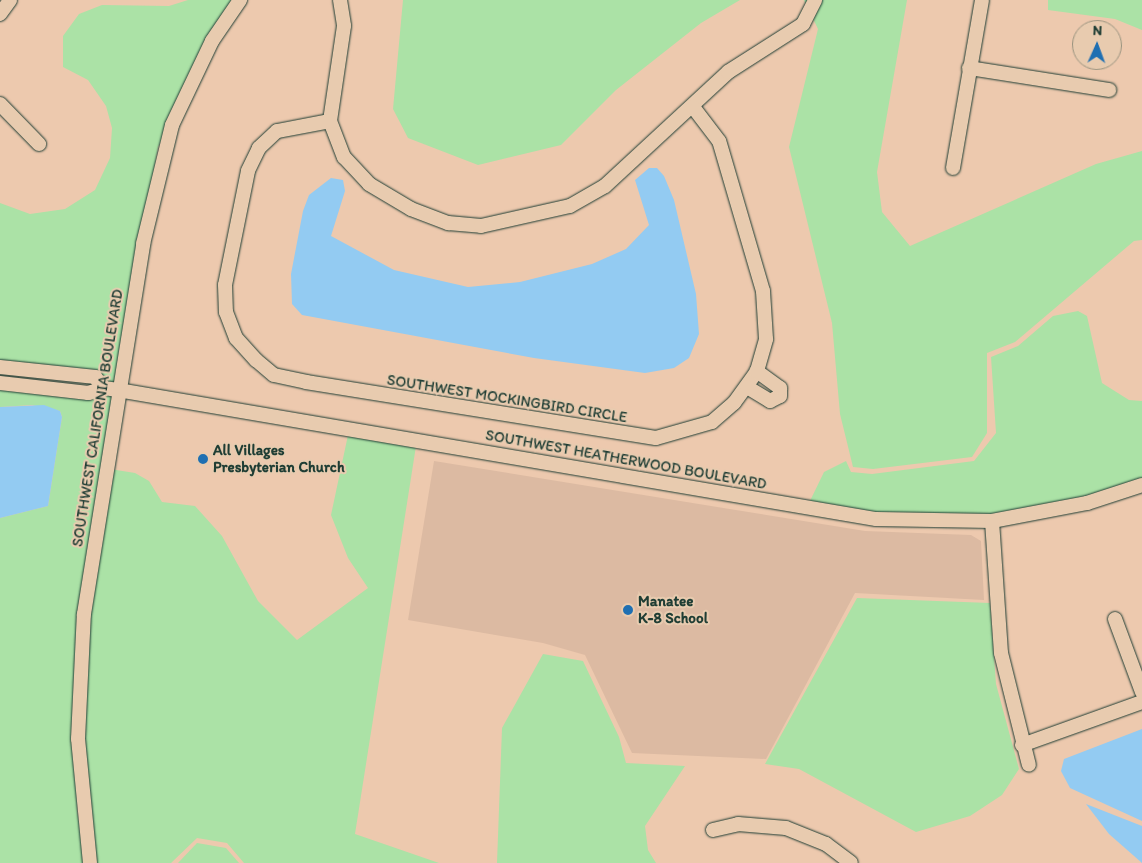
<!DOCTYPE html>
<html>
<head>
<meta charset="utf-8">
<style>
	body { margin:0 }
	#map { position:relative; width:1142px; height:863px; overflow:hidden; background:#edc9ae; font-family:Itim,sans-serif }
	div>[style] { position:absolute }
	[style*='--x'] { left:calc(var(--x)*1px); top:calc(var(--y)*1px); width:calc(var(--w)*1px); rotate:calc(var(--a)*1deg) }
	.built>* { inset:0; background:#dcbaa2 }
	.green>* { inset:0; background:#abe2a6 }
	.water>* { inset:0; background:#93cbf2 }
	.roads { filter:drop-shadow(0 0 1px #1f3d34) drop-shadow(0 0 1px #1f3d34) }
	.minor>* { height:14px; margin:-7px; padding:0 7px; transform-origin:7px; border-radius:7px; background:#e8cbaf }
	.dots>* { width:14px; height:14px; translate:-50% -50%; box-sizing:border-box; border:2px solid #e8cbaf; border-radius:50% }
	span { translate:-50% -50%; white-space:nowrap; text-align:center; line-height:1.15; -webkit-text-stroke:4px #e8cbaf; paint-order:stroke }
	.street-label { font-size:15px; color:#1f3d34 }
	.poi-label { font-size:15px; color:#1f3d34; font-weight:700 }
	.left { translate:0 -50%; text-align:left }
	.north { position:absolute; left:1072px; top:20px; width:50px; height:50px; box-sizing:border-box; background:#e8cbaf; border:1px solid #98927e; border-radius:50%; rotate:2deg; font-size:14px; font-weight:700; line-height:20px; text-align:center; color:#1f3d34 }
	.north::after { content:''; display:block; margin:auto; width:18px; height:22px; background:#1f6fb2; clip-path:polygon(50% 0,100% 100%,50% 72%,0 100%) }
</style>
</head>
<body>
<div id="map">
	<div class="built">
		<div style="clip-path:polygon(434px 461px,865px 531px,971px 535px,981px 541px,984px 600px,855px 593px,766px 759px,632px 753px,585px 655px,543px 643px,408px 620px)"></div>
	</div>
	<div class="green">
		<div style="clip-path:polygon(188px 0,235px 0,158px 147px,114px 385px,0 369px,0 203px,30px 214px,65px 209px,95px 190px,110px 158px,112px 128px,106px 106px,88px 80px,63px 67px,63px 36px,79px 14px,102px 5px,169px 6px)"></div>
		<div style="clip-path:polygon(403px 0,740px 0,701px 23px,616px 90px,561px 145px,478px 165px,408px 138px,393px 109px)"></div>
		<div style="clip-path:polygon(804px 0,907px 0,877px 172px,882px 212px,910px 246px,1096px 164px,1142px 151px,1142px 240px,1134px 241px,1015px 342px,987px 353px,987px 433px,972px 457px,873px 469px,853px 467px,840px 414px,832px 323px,789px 147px,818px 29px)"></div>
		<div style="clip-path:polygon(1048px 0,1142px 0,1142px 30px,1115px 19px,1048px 10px)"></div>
		<div style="clip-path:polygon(1078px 311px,1087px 316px,1102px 383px,1129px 400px,1142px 401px,1142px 479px,1086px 498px,992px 516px,891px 515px,809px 503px,824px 472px,846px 461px,851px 472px,872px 474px,974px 461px,996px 433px,991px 357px,1018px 346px,1053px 316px)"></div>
		<div style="clip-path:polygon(0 379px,113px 395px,79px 613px,74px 682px,77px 810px,85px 863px,0 863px,0 518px,48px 506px,62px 417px,60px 411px,32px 405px,0 407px)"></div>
		<div style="clip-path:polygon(348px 435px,416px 446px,355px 834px,439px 863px,244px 863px,227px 843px,197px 838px,171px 863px,95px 863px,82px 739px,88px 614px,110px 469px,135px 473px,149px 481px,162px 502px,195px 506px,222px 536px,258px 601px,297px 640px,368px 588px,348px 558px,331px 515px)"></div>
		<div style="clip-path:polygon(857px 598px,990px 603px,996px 684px,1019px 769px,1002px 795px,970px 816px,916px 832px,799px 769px,765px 764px)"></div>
		<div style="clip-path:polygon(543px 654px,583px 661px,619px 737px,626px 763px,685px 766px,645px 826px,648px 850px,656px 863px,497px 863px,502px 728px)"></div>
		<div style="clip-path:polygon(197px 843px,226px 848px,239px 863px,178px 863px)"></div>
	</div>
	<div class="water">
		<div style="clip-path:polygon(649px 168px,657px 168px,664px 176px,674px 200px,696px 294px,699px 334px,689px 358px,674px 368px,645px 373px,534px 358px,302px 315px,292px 304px,291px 274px,303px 211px,309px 195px,331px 178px,343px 180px,345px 191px,331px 236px,394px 270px,468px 287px,520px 282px,592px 264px,626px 249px,649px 225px,635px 180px)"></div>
		<div style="clip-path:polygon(44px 405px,60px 411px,62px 417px,48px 506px,0 518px,0 407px)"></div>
		<div style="clip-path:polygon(1142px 729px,1142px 821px,1070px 788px,1061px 771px,1064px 759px)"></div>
		<div style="clip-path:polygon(1086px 804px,1142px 826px,1142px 863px,1109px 834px)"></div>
	</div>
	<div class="roads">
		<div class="minor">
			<div style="--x:340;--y:0;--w:26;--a:81"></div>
			<div style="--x:344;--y:26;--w:96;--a:98.4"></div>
			<div style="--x:330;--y:121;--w:39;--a:69"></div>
			<div style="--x:344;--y:157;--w:37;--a:47"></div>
			<div style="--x:369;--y:184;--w:49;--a:30.8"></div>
			<div style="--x:411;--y:209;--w:40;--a:21"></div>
			<div style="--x:448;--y:223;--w:33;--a:5"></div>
			<div style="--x:481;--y:226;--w:91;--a:-12.7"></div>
			<div style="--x:570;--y:206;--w:40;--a:-29.7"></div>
			<div style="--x:605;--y:186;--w:168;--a:-42.8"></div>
			<div style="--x:728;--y:72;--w:89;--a:-32.6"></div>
			<div style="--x:803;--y:24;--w:27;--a:-63"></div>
			<div style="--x:0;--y:14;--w:17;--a:-54"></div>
			<div style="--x:969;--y:68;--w:142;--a:8.9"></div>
			<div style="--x:0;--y:104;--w:56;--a:45.7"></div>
			<div style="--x:330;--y:121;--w:54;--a:169.3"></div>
			<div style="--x:277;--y:131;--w:25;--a:137"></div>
			<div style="--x:259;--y:148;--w:25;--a:116"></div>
			<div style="--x:248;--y:171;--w:116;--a:101.4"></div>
			<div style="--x:225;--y:285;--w:27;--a:88"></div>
			<div style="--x:226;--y:312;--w:28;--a:69"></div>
			<div style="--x:236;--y:338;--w:30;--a:48"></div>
			<div style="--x:256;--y:360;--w:23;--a:40"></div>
			<div style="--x:274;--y:375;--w:33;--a:12"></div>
			<div style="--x:306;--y:382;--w:354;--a:9.1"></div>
			<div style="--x:656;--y:438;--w:58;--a:-15.9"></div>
			<div style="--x:712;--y:422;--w:29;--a:-41"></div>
			<div style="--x:734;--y:403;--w:39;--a:-54"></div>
			<div style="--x:757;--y:371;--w:33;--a:-74"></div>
			<div style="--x:766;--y:339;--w:48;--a:-93.6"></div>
			<div style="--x:763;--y:291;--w:156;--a:-106.3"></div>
			<div style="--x:719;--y:141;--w:43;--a:-127.4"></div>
			<div style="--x:953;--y:168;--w:170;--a:-80.2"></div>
			<div style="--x:0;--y:367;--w:96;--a:6"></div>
			<div style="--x:95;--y:377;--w:14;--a:51"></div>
			<div style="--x:0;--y:383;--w:89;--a:6.5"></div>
			<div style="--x:88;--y:393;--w:17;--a:-17"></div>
			<div style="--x:104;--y:388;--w:14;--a:8"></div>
			<div style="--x:118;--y:390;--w:769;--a:9.66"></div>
			<div style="--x:876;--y:519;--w:116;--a:1"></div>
			<div style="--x:992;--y:521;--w:97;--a:-10.7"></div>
			<div style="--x:1087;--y:503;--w:58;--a:-18.1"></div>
			<div style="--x:747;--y:387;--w:27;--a:31"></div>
			<div style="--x:770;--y:401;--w:11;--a:-27"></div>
			<div style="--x:780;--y:396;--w:8;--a:-90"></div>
			<div style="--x:780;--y:388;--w:29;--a:-144"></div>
			<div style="--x:992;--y:521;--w:132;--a:86.1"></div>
			<div style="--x:1001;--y:653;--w:115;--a:76"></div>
			<div style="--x:1115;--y:619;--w:78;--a:69.7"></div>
			<div style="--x:1022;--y:745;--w:127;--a:-19.7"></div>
			<div style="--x:713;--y:830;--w:26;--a:-13"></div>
			<div style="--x:738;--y:824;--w:48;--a:4.8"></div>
			<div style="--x:786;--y:828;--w:43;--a:21.8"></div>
			<div style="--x:826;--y:844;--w:31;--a:37"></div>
			<div style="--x:90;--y:863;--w:125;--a:-95.5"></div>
			<div style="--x:78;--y:739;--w:125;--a:-87.3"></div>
			<div style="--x:84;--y:614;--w:375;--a:-80.9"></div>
			<div style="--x:143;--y:244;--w:122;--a:-76.3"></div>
			<div style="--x:172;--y:125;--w:93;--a:-64.5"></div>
			<div style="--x:212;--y:41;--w:50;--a:-55.7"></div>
		</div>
	</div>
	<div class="dots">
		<div style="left:203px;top:459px;background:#1f6fb2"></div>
		<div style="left:628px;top:610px;background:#1f6fb2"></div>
	</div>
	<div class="street-label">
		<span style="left:507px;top:399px;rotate:9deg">SOUTHWEST MOCKINGBIRD CIRCLE</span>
		<span style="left:98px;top:418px;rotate:-81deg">SOUTHWEST CALIFORNIA BOULEVARD</span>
		<span style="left:626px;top:460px;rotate:10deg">SOUTHWEST HEATHERWOOD BOULEVARD</span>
	</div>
	<div class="poi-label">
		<span class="left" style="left:213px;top:459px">All Villages<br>Presbyterian Church</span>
		<span class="left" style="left:638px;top:610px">Manatee<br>K-8 School</span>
	</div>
	<div class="north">N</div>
</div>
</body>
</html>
